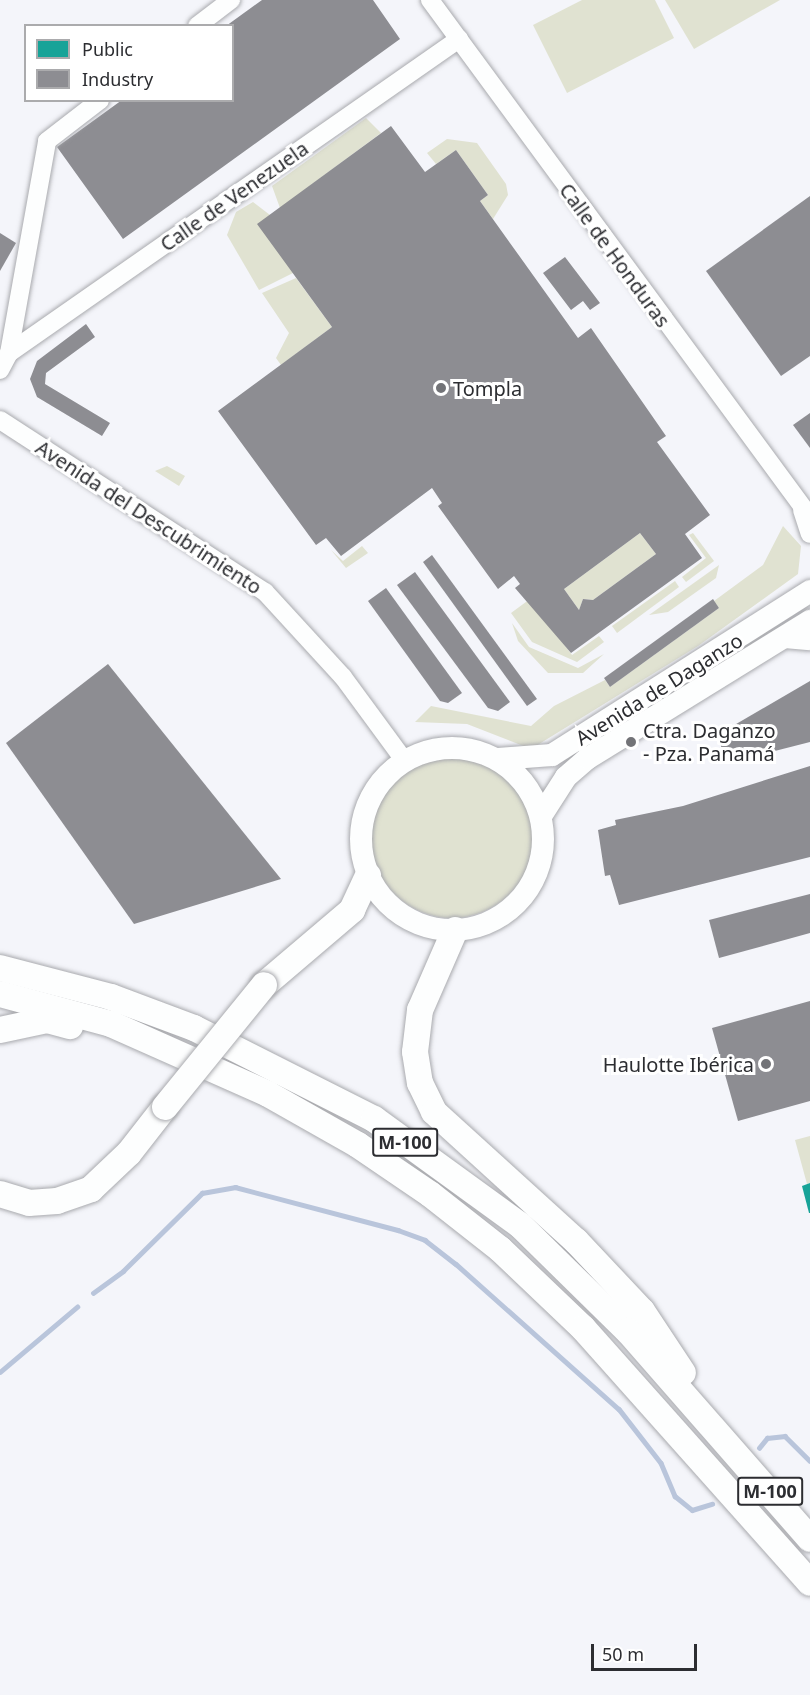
<!DOCTYPE html>
<html>
<head>
<meta charset="utf-8">
<style>
	body { margin:0 }
	#map { position:relative; width:810px; height:1695px; overflow:hidden; background:#f4f5fa; font-family:"Noto Sans",sans-serif }
	div>[style] { position:absolute }
	[style*='--x'] { left:calc(var(--x)*1px); top:calc(var(--y)*1px); width:calc(var(--w)*1px); rotate:calc(var(--a)*1deg) }
	.green>* { inset:0; background:#e0e2d1 }
	.round { border-radius:50% }
	.public>* { inset:0; background:#17a398 }
	.industry>* { inset:0; background:#8d8d92 }
	.stream>* { height:4.5px; margin:-2.25px; padding:0 2.25px; transform-origin:2.25px; border-radius:2.25px; background:#b9c5db }
	.roads { filter:drop-shadow(0 0 2px #a9aaae) drop-shadow(0 0 2px #a9aaae) }
	.minor>* { height:18px; margin:-9px; padding:0 9px; transform-origin:9px; border-radius:9px; background:#fdfefe }
	.major>* { height:22px; margin:-11px; padding:0 11px; transform-origin:11px; border-radius:11px; background:#fdfefe }
	.major>.ring { margin:-11px; padding:0; box-sizing:content-box; background:none; border:22px solid #fdfefe; border-radius:50% }
	.highway>* { height:26px; margin:-13px; padding:0 13px; transform-origin:13px; border-radius:13px; background:#fdfefe }
	.bridges { filter:drop-shadow(0 0 2px #a9aaae) drop-shadow(0 0 2px #a9aaae) }
	.highway-bridge>* { height:26px; margin:-13px; padding:0 13px; transform-origin:13px; border-radius:13px; background:#fdfefe }
	.dots>* { width:16px; height:16px; translate:-50% -50%; box-sizing:border-box; border:3px solid #fff; border-radius:50% }
	span { translate:-50% -50%; white-space:nowrap; text-align:center; line-height:1.15; -webkit-text-stroke:6px #fff; paint-order:stroke }
	.shield-label span { padding:2px 4px; background:#fff; border:2px solid; border-radius:4px; -webkit-text-stroke-width:0 }
	.shield-label { font-size:18px; color:#2c2d31; font-weight:700 }
	.street-label { font-size:20px; color:#2c2d31 }
	.poi-label { font-size:20px; color:#2c2d31 }
	.left { translate:0 -50%; text-align:left }
	.right { translate:-100% -50%; text-align:right }
	.legend { position:absolute; left:24px; top:24px; width:210px; height:78px; box-sizing:border-box; background:#fff; border:2px solid #ababad; margin:0; padding:8px 10px; list-style:none; font-size:18px; color:#2c2d31 }
	.legend li { display:flex; align-items:center; gap:12px; height:30px }
	.legend b { width:30px; border:2px solid #ababad }
	.scale { position:absolute; left:591px; top:1644px; width:106px; height:27px; box-sizing:border-box; border:3px solid #2c2d31; border-top:0; padding-left:8px; font-size:18px; line-height:21px; white-space:nowrap; color:#2c2d31; -webkit-text-stroke:4px #fff; paint-order:stroke }
</style>
</head>
<body>
<div id="map">
	<div class="green">
		<div style="clip-path:polygon(582px 0,655px 0,674px 38px,567px 93px,533px 25px)"></div>
		<div style="clip-path:polygon(665px 0,780px 0,694px 49px)"></div>
		<div style="clip-path:polygon(366px 118px,381px 133px,280px 208px,272px 186px)"></div>
		<div style="clip-path:polygon(447px 139px,477px 143px,506px 184px,508px 195px,493px 219px,480px 201px,488px 195px,456px 150px,436px 164px,427px 153px)"></div>
		<div style="clip-path:polygon(253px 202px,270px 215px,293px 273px,259px 290px,227px 235px,236px 212px)"></div>
		<div style="clip-path:polygon(296px 278px,332px 327px,281px 365px,276px 358px,289px 333px,262px 293px)"></div>
		<div style="clip-path:polygon(167px 466px,185px 476px,179px 486px,155px 471px)"></div>
		<div style="clip-path:polygon(783px 526px,801px 546px,798px 574px,698px 646px,531px 749px,467px 724px,415px 722px,431px 706px,531px 726px,554px 706px,605px 680px,610px 687px,719px 608px,714px 601px,763px 565px)"></div>
		<div style="clip-path:polygon(640px 533px,656px 554px,593px 600px,583px 599px,579px 610px,564px 589px)"></div>
		<div style="clip-path:polygon(693px 533px,714px 561px,686px 582px,682px 577px,706px 558px,689px 535px)"></div>
		<div style="clip-path:polygon(362px 546px,368px 553px,346px 568px,331px 550px,343px 561px)"></div>
		<div style="clip-path:polygon(719px 565px,716px 578px,668px 612px,649px 615px)"></div>
		<div style="clip-path:polygon(675px 581px,679px 587px,617px 633px,612px 626px)"></div>
		<div style="clip-path:polygon(530px 599px,572px 655px,599px 636px,604px 642px,577px 662px,532px 642px,511px 613px)"></div>
		<div style="clip-path:polygon(512px 623px,529px 647px,578px 668px,604px 654px,583px 673px,548px 673px,518px 641px)"></div>
		<div class="round" style="left:371px;top:756px;width:162px;height:162px"></div>
		<div style="clip-path:polygon(810px 1136px,810px 1183px,807px 1184px,795px 1140px)"></div>
	</div>
	<div class="public">
		<div style="clip-path:polygon(810px 1183px,810px 1213px,809px 1213px,802px 1186px)"></div>
	</div>
	<div class="industry">
		<div style="clip-path:polygon(262px 0,373px 0,400px 39px,123px 239px,57px 147px,122px 100px,232px 100px,232px 26px,226px 26px)"></div>
		<div style="clip-path:polygon(evenodd,391px 126px,425px 172px,456px 150px,488px 195px,480px 201px,578px 338px,591px 328px,666px 436px,657px 442px,710px 515px,685px 534px,702px 558px,571px 653px,515px 588px,520px 584px,514px 576px,498px 589px,438px 506px,442px 503px,432px 488px,341px 556px,326px 538px,316px 545px,218px 411px,332px 327px,257px 224px,391px 126px,640px 533px,656px 554px,593px 600px,583px 599px,579px 610px,564px 589px,640px 533px)"></div>
		<div style="clip-path:polygon(810px 196px,810px 356px,781px 376px,706px 271px)"></div>
		<div style="clip-path:polygon(0 233px,16px 243px,0 271px)"></div>
		<div style="clip-path:polygon(565px 257px,600px 303px,590px 310px,583px 301px,571px 310px,543px 273px)"></div>
		<div style="clip-path:polygon(86px 324px,95px 337px,46px 373px,45px 384px,110px 423px,102px 436px,37px 397px,30px 379px,37px 361px)"></div>
		<div style="clip-path:polygon(810px 413px,810px 448px,793px 425px)"></div>
		<div style="clip-path:polygon(432px 555px,537px 699px,527px 706px,423px 562px)"></div>
		<div style="clip-path:polygon(415px 572px,510px 702px,498px 711px,488px 708px,397px 585px)"></div>
		<div style="clip-path:polygon(386px 588px,462px 693px,448px 703px,440px 701px,368px 601px)"></div>
		<div style="clip-path:polygon(713px 599px,719px 608px,610px 687px,604px 678px)"></div>
		<div style="clip-path:polygon(108px 664px,281px 879px,134px 924px,6px 743px)"></div>
		<div style="clip-path:polygon(810px 681px,810px 742px,724px 764px,719px 734px)"></div>
		<div style="clip-path:polygon(810px 766px,810px 857px,619px 905px,610px 875px,605px 876px,598px 830px,616px 825px,615px 820px,683px 806px)"></div>
		<div style="clip-path:polygon(810px 894px,810px 933px,719px 958px,709px 920px)"></div>
		<div style="clip-path:polygon(810px 1001px,810px 1101px,738px 1121px,712px 1028px)"></div>
	</div>
	<div class="stream">
		<div style="--x:93;--y:1293;--w:37;--a:-36"></div>
		<div style="--x:123;--y:1271;--w:111;--a:-44.6"></div>
		<div style="--x:202;--y:1193;--w:34;--a:-10"></div>
		<div style="--x:235;--y:1187;--w:169;--a:14.8"></div>
		<div style="--x:398;--y:1230;--w:29;--a:20"></div>
		<div style="--x:425;--y:1240;--w:39;--a:38"></div>
		<div style="--x:456;--y:1264;--w:218;--a:41.7"></div>
		<div style="--x:619;--y:1409;--w:68;--a:52.1"></div>
		<div style="--x:661;--y:1463;--w:36;--a:67"></div>
		<div style="--x:675;--y:1496;--w:22;--a:39"></div>
		<div style="--x:692;--y:1510;--w:21;--a:-17"></div>
		<div style="--x:0;--y:1372;--w:101;--a:-40.2"></div>
		<div style="--x:759;--y:1448;--w:13;--a:-51"></div>
		<div style="--x:767;--y:1438;--w:18;--a:-6"></div>
		<div style="--x:785;--y:1436;--w:35;--a:45"></div>
	</div>
	<div class="roads">
		<div class="minor">
			<div style="--x:430;--y:0;--w:642;--a:53.68"></div>
			<div style="--x:197;--y:26;--w:43;--a:-37.4"></div>
			<div style="--x:9;--y:353;--w:549;--a:-34.91"></div>
			<div style="--x:0;--y:370;--w:19;--a:-62"></div>
			<div style="--x:9;--y:353;--w:215;--a:-79.8"></div>
			<div style="--x:47;--y:141;--w:67;--a:-37.7"></div>
			<div style="--x:0;--y:420;--w:316;--a:33"></div>
			<div style="--x:265;--y:592;--w:115;--a:47.5"></div>
			<div style="--x:343;--y:677;--w:103;--a:53.7"></div>
			<div style="--x:802;--y:510;--w:25;--a:72"></div>
			<div style="--x:785;--y:639;--w:25;--a:5"></div>
		</div>
		<div class="major">
			<div class="ring" style="left:361px;top:748px;width:160px;height:160px"></div>
			<div style="--x:498;--y:759;--w:54;--a:-4.2"></div>
			<div style="--x:552;--y:755;--w:306;--a:-32.4"></div>
			<div style="--x:541;--y:816;--w:46;--a:-57.3"></div>
			<div style="--x:566;--y:777;--w:29;--a:-41"></div>
			<div style="--x:588;--y:758;--w:261;--a:-31.7"></div>
		</div>
		<div class="highway">
			<div style="--x:455;--y:930;--w:87;--a:113.6"></div>
			<div style="--x:420;--y:1010;--w:42;--a:96.8"></div>
			<div style="--x:415;--y:1052;--w:31;--a:81"></div>
			<div style="--x:420;--y:1083;--w:32;--a:64"></div>
			<div style="--x:434;--y:1112;--w:192;--a:42.3"></div>
			<div style="--x:576;--y:1241;--w:96;--a:46.7"></div>
			<div style="--x:642;--y:1311;--w:74;--a:56.5"></div>
			<div style="--x:0;--y:968;--w:115;--a:14.6"></div>
			<div style="--x:111;--y:997;--w:89;--a:20.5"></div>
			<div style="--x:194;--y:1028;--w:202;--a:26.8"></div>
			<div style="--x:374;--y:1119;--w:180;--a:36"></div>
			<div style="--x:520;--y:1225;--w:151;--a:44.5"></div>
			<div style="--x:628;--y:1331;--w:276;--a:48.8"></div>
			<div style="--x:264;--y:985;--w:116;--a:-40.4"></div>
			<div style="--x:352;--y:910;--w:38;--a:-65"></div>
			<div style="--x:0;--y:994;--w:115;--a:15.1"></div>
			<div style="--x:111;--y:1024;--w:172;--a:24"></div>
			<div style="--x:268;--y:1094;--w:103;--a:29.5"></div>
			<div style="--x:358;--y:1145;--w:87;--a:34.2"></div>
			<div style="--x:430;--y:1194;--w:89;--a:38.2"></div>
			<div style="--x:500;--y:1249;--w:115;--a:43.6"></div>
			<div style="--x:583;--y:1328;--w:341;--a:48.3"></div>
			<div style="--x:0;--y:1030;--w:48;--a:-12"></div>
			<div style="--x:47;--y:1020;--w:24;--a:15"></div>
			<div style="--x:0;--y:1194;--w:30;--a:17"></div>
			<div style="--x:29;--y:1203;--w:28;--a:-4"></div>
			<div style="--x:57;--y:1201;--w:36;--a:-19"></div>
			<div style="--x:91;--y:1189;--w:52;--a:-43.5"></div>
			<div style="--x:129;--y:1153;--w:58;--a:-52"></div>
		</div>
	</div>
	<div class="bridges">
		<div class="highway-bridge">
			<div style="--x:165;--y:1107;--w:157;--a:-50.9"></div>
		</div>
	</div>
	<div class="dots">
		<div style="left:441px;top:388px;background:#727377"></div>
		<div style="left:631px;top:742px;background:#727377"></div>
		<div style="left:766px;top:1064px;background:#727377"></div>
	</div>
	<div class="shield-label">
		<span style="left:405px;top:1142px">M-100</span>
		<span style="left:770px;top:1491px">M-100</span>
	</div>
	<div class="street-label">
		<span style="left:234px;top:196px;rotate:-35deg">Calle de Venezuela</span>
		<span style="left:615px;top:255px;rotate:54deg">Calle de Honduras</span>
		<span style="left:149px;top:517px;rotate:33deg">Avenida del Descubrimiento</span>
		<span style="left:659px;top:689px;rotate:-32deg">Avenida de Daganzo</span>
	</div>
	<div class="poi-label">
		<span class="left" style="left:453px;top:388px">Tompla</span>
		<span class="left" style="left:643px;top:742px">Ctra. Daganzo<br>- Pza. Panamá</span>
		<span class="right" style="left:754px;top:1064px">Haulotte Ibérica</span>
	</div>
	<ul class="legend">
	<li><b style="height:16px;background:#17a398"></b>Public</li>
	<li><b style="height:16px;background:#8d8d92"></b>Industry</li>
	</ul>
	<div class="scale">50 m</div>
</div>
</body>
</html>
